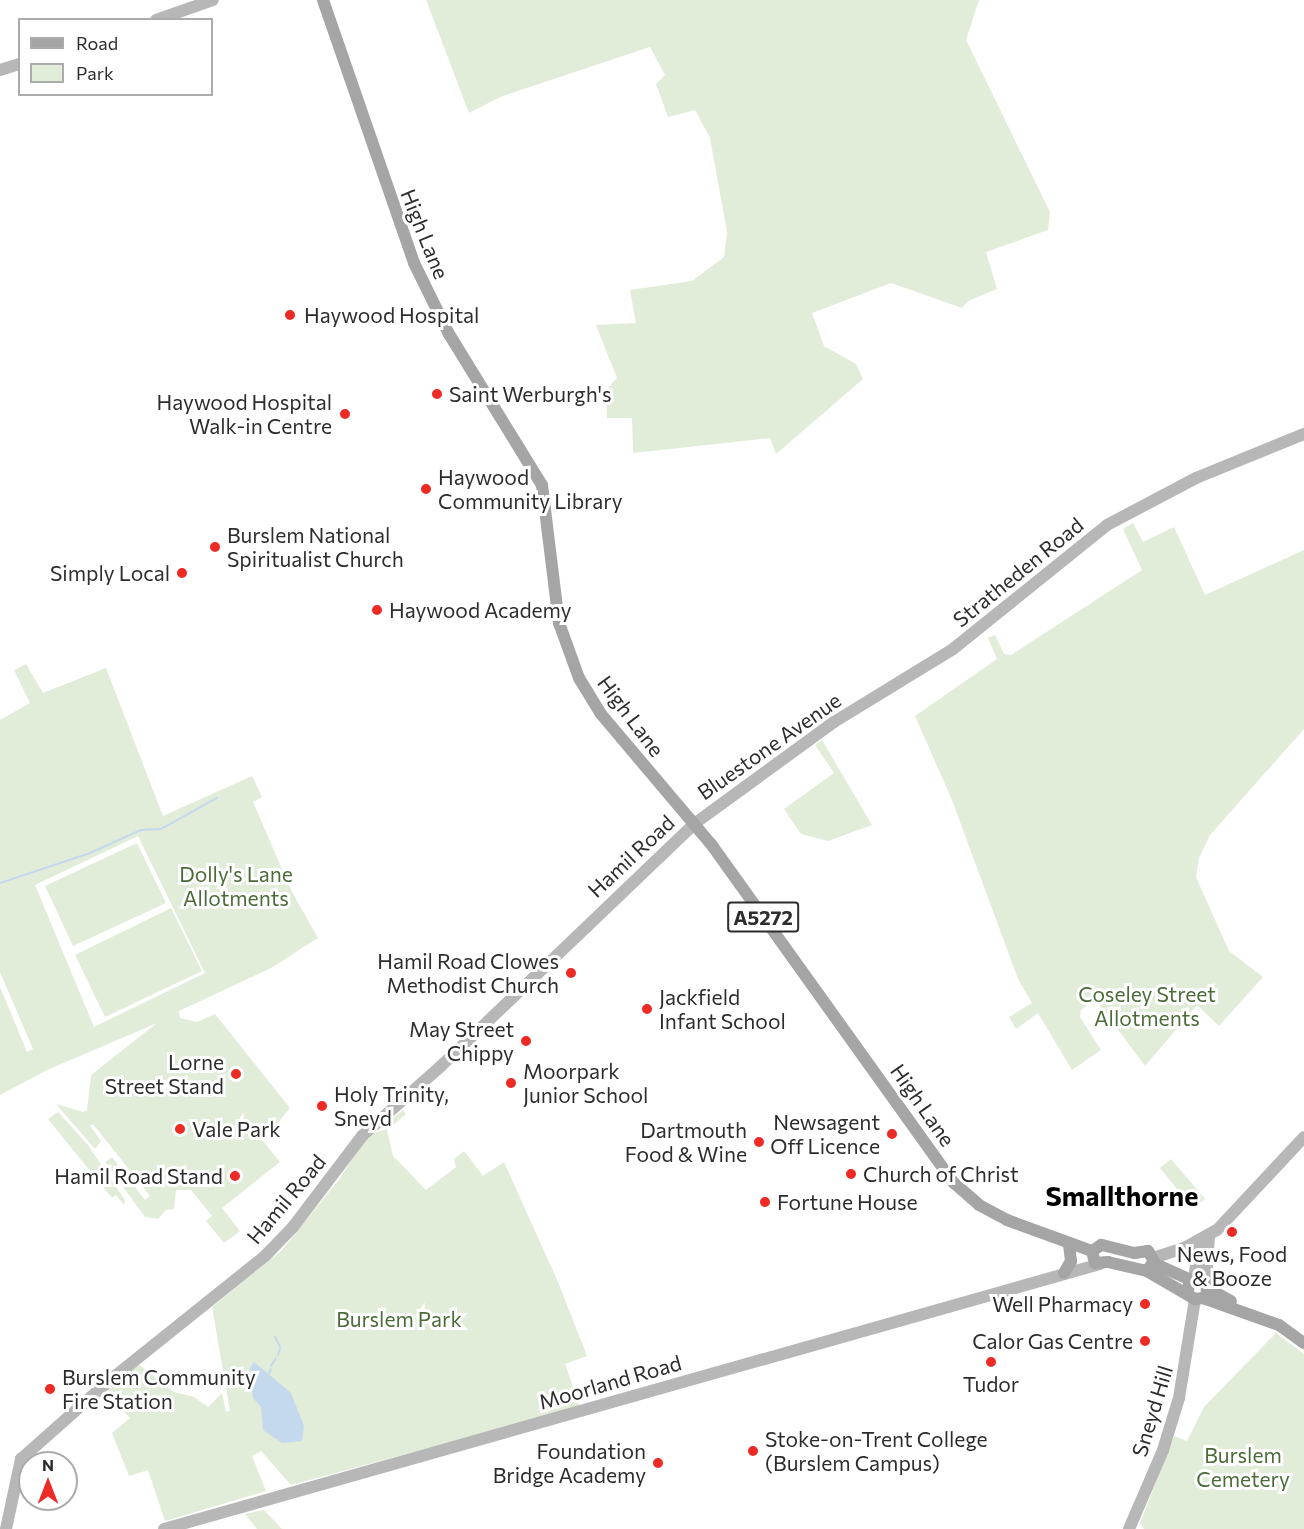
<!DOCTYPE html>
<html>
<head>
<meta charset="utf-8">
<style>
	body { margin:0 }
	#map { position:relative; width:1304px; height:1529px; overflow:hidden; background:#fff; font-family:Commissioner,sans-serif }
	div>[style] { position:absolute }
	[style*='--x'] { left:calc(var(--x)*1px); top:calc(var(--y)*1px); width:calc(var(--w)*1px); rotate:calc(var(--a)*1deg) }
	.green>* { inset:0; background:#e1ecd9 }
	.water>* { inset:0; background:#c4d9ed }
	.stream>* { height:2px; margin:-1px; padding:0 1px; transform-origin:1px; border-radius:1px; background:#c4d9ed }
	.secondary>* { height:12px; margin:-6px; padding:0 6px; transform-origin:6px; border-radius:6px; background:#b7b7b7 }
	.primary>* { height:12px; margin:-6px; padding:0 6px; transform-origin:6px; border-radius:6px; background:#a5a5a5 }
	.dots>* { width:16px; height:16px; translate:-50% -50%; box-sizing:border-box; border:3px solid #fff; border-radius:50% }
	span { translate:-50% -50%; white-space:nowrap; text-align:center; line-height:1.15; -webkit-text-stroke:6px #fff; paint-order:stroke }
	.shield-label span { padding:2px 4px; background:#fff; border:2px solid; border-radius:4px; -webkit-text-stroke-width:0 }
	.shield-label { font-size:20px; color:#2d2d2d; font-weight:700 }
	.street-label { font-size:21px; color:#2d2d2d }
	.poi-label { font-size:21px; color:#2d2d2d }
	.left { translate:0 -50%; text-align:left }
	.right { translate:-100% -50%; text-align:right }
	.park-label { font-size:21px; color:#4b6b38 }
	.district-label { font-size:27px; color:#000; font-weight:700 }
	.legend { position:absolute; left:18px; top:18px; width:195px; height:78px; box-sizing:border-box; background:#fff; border:2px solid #ababab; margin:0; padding:8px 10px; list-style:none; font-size:18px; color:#2d2d2d }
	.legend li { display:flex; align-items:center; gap:12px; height:30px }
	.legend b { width:30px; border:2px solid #ababab }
	.north { position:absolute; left:18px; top:1451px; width:60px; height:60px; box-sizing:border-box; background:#fff; border:2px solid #ababab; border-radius:50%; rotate:0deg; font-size:16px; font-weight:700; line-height:24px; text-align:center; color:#2d2d2d }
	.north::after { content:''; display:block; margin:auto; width:21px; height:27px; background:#ee2a25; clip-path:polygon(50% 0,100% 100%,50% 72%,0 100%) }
</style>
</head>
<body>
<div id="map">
	<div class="green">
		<div style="clip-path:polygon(426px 0,979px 0,966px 40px,1050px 212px,1048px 230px,986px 252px,997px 289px,968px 301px,962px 308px,891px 283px,812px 313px,824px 346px,856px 364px,863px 379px,776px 454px,770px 438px,633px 453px,632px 418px,607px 418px,606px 390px,617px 378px,596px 325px,636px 323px,630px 290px,692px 281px,724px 257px,727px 232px,710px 138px,695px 110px,668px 117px,656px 84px,665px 75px,650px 47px,500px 97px,469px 113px)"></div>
		<div style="clip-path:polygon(1133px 523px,1143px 542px,1174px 527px,1205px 595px,1304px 550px,1304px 729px,1210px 835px,1199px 858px,1196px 877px,1229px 951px,1263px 977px,1219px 1026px,1197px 1005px,1145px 1066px,1095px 999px,1081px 1010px,1080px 1017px,1101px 1050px,1072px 1070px,1038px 1013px,1016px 1029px,1009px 1017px,1032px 1003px,1018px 979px,952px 800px,915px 716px,997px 659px,988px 638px,995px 635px,1004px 654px,1011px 655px,1142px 570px,1123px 529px)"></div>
		<div style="clip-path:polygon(evenodd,26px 664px,43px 693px,106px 668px,163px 816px,252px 776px,262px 797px,253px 802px,292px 892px,318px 938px,271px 968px,179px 1011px,180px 1018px,197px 1022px,215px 1014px,290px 1108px,277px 1124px,274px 1121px,257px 1134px,280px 1162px,222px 1208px,240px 1231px,224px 1243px,206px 1221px,212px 1216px,191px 1190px,176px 1190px,174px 1209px,166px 1210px,158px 1219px,145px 1217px,105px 1162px,112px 1157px,145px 1200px,150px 1196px,93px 1124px,90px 1126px,101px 1141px,95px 1149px,56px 1104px,83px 1112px,87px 1110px,91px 1075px,157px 1023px,47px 1070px,0 1095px,0 987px,27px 1052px,33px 1049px,0 972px,0 720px,30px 703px,14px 670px,26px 664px,138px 836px,205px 973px,94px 1027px,35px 885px,138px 836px)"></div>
		<div style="clip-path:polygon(822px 740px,872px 825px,828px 841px,801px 834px,784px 809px,834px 773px,815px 745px)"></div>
		<div style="clip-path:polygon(137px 843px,166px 903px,73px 946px,45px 886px)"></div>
		<div style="clip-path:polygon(171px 908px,202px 971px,105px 1017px,75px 955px)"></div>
		<div style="clip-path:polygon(403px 1110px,406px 1114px,387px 1130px,393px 1156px,426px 1190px,456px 1167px,454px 1159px,464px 1151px,483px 1176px,504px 1162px,558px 1282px,587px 1356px,565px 1364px,580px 1407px,291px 1485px,261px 1451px,252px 1456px,266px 1491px,165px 1521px,148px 1470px,129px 1476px,112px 1433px,130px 1418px,106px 1392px,138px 1364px,174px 1392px,194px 1397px,208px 1407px,222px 1393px,226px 1412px,230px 1411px,212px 1307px,281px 1251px,338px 1181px,362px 1144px,376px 1132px,386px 1130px,387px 1123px)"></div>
		<div style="clip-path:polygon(58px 1112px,88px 1145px,125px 1200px,124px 1205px,116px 1195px,112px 1198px,48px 1119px)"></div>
		<div style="clip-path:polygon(1171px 1159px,1205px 1199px,1193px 1209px,1160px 1168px)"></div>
		<div style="clip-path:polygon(1276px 1333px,1304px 1354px,1304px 1529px,1144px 1529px,1140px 1523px,1174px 1436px,1187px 1441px,1204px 1407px)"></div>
		<div style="clip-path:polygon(264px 1510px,282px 1529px,257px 1529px,245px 1514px)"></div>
	</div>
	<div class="water">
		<div style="clip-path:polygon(254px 1362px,291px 1393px,304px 1426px,302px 1441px,282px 1443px,263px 1430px,261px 1407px,253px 1398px,250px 1368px)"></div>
	</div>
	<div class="stream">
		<div style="--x:0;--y:883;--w:95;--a:-18.4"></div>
		<div style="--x:90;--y:853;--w:56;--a:-24.3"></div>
		<div style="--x:141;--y:830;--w:20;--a:-3"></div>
		<div style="--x:161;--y:829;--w:64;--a:-29"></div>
		<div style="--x:275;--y:1337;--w:11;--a:63"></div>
		<div style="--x:278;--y:1355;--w:6;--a:-72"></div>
		<div style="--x:271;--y:1366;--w:9;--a:-58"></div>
		<div style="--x:269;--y:1373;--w:4;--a:-63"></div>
	</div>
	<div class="secondary">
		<div style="--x:156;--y:20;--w:60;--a:-19.3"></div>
		<div style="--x:0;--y:70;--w:21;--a:-17"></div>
		<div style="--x:1153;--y:1258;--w:35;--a:-18"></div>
		<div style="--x:1186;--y:1247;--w:35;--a:-29"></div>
		<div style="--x:1217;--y:1230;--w:127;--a:-46.9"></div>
		<div style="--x:1194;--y:1278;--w:39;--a:-81"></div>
		<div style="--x:1206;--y:1282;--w:46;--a:-86.3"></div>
		<div style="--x:6;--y:1529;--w:72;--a:-77.9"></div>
		<div style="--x:21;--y:1459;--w:118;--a:-41.6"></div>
		<div style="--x:109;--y:1381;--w:201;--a:-38.7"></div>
		<div style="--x:266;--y:1255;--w:39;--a:-46"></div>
		<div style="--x:293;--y:1227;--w:114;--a:-52.8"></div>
		<div style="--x:362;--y:1136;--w:106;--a:-41.5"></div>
		<div style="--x:441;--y:1066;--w:350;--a:-43.7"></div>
		<div style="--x:694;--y:824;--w:173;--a:-36.1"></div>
		<div style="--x:834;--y:722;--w:140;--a:-31.5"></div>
		<div style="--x:953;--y:649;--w:198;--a:-38.8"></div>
		<div style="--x:1107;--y:525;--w:101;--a:-27.8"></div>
		<div style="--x:1196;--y:478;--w:117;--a:-22.2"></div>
		<div style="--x:164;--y:1529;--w:973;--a:-15.81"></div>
		<div style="--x:1129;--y:1529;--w:86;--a:-66.7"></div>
		<div style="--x:1163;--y:1450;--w:54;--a:-72.9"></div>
		<div style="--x:1179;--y:1398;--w:100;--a:-80.8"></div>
	</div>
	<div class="primary">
		<div style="--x:323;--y:0;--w:278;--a:70.9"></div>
		<div style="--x:414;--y:263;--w:79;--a:63.8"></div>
		<div style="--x:449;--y:334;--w:177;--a:58.4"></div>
		<div style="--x:542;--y:485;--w:139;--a:83"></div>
		<div style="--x:559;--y:623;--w:59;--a:70"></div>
		<div style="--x:579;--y:678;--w:42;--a:58.6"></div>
		<div style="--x:601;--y:714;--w:170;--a:49.8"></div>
		<div style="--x:711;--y:844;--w:417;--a:54.4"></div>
		<div style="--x:954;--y:1183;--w:33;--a:41"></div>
		<div style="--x:979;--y:1205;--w:32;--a:28"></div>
		<div style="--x:1007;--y:1220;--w:90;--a:20"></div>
		<div style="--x:1153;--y:1263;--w:42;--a:24.1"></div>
		<div style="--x:1147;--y:1271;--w:12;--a:-55"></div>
		<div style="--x:1154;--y:1261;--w:12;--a:-121"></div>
		<div style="--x:1148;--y:1251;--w:14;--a:172"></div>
		<div style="--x:1134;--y:1253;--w:34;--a:-166"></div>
		<div style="--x:1101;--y:1245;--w:11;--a:146"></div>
		<div style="--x:1092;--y:1251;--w:12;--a:76"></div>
		<div style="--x:1095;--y:1263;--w:13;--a:-4"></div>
		<div style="--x:1108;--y:1262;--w:40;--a:13"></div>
		<div style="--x:1147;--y:1271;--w:56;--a:30.3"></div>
		<div style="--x:1195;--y:1299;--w:8;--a:-7"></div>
		<div style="--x:1203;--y:1298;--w:81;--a:19.6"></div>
		<div style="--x:1279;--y:1325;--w:31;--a:36"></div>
		<div style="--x:1064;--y:1273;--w:14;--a:-60"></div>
		<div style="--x:1071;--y:1261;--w:17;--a:-97"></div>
		<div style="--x:1209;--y:1289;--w:25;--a:29"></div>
		<div style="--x:1188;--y:1292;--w:10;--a:-84"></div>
		<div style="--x:1189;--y:1282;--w:10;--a:-29"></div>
		<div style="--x:1198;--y:1277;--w:9;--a:32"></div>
		<div style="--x:1206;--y:1282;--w:12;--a:85"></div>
	</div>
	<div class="dots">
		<div style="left:290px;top:315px;background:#ee2a25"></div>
		<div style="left:437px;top:394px;background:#ee2a25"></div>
		<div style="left:345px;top:414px;background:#ee2a25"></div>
		<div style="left:426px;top:489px;background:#ee2a25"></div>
		<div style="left:215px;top:547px;background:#ee2a25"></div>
		<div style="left:182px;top:573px;background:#ee2a25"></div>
		<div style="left:377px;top:610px;background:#ee2a25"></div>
		<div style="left:571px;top:973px;background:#ee2a25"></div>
		<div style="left:647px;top:1009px;background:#ee2a25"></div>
		<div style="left:526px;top:1041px;background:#ee2a25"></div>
		<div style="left:236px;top:1074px;background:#ee2a25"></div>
		<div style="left:511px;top:1083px;background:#ee2a25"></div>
		<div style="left:322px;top:1106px;background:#ee2a25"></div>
		<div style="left:180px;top:1129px;background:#ee2a25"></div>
		<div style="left:892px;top:1134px;background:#ee2a25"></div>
		<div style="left:759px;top:1142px;background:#ee2a25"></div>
		<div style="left:851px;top:1174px;background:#ee2a25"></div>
		<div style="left:235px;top:1176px;background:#ee2a25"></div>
		<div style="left:765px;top:1202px;background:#ee2a25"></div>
		<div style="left:1232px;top:1232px;background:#ee2a25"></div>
		<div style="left:1145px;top:1304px;background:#ee2a25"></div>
		<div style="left:1145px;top:1341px;background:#ee2a25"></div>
		<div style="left:991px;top:1362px;background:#ee2a25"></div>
		<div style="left:50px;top:1389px;background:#ee2a25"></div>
		<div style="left:753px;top:1451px;background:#ee2a25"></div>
		<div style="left:658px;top:1463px;background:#ee2a25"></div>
	</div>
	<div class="shield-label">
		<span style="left:763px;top:917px">A5272</span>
	</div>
	<div class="street-label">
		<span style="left:425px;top:234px;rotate:68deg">High Lane</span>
		<span style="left:1018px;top:572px;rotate:-39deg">Stratheden Road</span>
		<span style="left:631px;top:716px;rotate:53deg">High Lane</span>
		<span style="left:769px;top:746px;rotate:-35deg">Bluestone Avenue</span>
		<span style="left:631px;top:856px;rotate:-43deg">Hamil Road</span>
		<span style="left:923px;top:1105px;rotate:55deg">High Lane</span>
		<span style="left:286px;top:1199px;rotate:-50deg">Hamil Road</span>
		<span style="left:610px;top:1382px;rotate:-16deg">Moorland Road</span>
		<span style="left:1152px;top:1411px;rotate:-73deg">Sneyd Hill</span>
	</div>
	<div class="poi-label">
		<span class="left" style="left:304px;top:315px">Haywood Hospital</span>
		<span class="left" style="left:449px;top:394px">Saint Werburgh's</span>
		<span class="right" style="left:332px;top:414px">Haywood Hospital<br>Walk-in Centre</span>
		<span class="left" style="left:438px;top:489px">Haywood<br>Community Library</span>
		<span class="left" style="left:227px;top:547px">Burslem National<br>Spiritualist Church</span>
		<span class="right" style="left:170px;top:573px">Simply Local</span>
		<span class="left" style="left:389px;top:610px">Haywood Academy</span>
		<span class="right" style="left:559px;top:973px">Hamil Road Clowes<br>Methodist Church</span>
		<span class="left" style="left:659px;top:1009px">Jackfield<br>Infant School</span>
		<span class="right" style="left:514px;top:1041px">May Street<br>Chippy</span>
		<span class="right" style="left:224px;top:1074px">Lorne<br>Street Stand</span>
		<span class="left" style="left:523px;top:1083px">Moorpark<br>Junior School</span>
		<span class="left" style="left:334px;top:1106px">Holy Trinity,<br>Sneyd</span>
		<span class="right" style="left:880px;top:1134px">Newsagent<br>Off Licence</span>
		<span class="left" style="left:192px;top:1129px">Vale Park</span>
		<span class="right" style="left:747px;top:1142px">Dartmouth<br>Food &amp; Wine</span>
		<span class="left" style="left:863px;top:1174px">Church of Christ</span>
		<span class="right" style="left:223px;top:1176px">Hamil Road Stand</span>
		<span class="left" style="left:777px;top:1202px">Fortune House</span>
		<span style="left:1232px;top:1266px">News, Food<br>&amp; Booze</span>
		<span class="right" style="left:1133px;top:1304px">Well Pharmacy</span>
		<span class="right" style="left:1133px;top:1341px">Calor Gas Centre</span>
		<span class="left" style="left:62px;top:1389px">Burslem Community<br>Fire Station</span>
		<span style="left:991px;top:1384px">Tudor</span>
		<span class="left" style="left:765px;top:1451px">Stoke-on-Trent College<br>(Burslem Campus)</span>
		<span class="right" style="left:646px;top:1463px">Foundation<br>Bridge Academy</span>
	</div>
	<div class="park-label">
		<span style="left:236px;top:886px">Dolly's Lane<br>Allotments</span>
		<span style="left:1147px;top:1006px">Coseley Street<br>Allotments</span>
		<span style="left:399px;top:1319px">Burslem Park</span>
		<span style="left:1243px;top:1467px">Burslem<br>Cemetery</span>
	</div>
	<div class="district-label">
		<span style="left:1122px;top:1196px">Smallthorne</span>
	</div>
	<ul class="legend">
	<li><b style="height:8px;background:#a5a5a5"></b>Road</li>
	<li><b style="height:16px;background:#e1ecd9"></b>Park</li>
	</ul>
	<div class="north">N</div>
</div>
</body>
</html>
